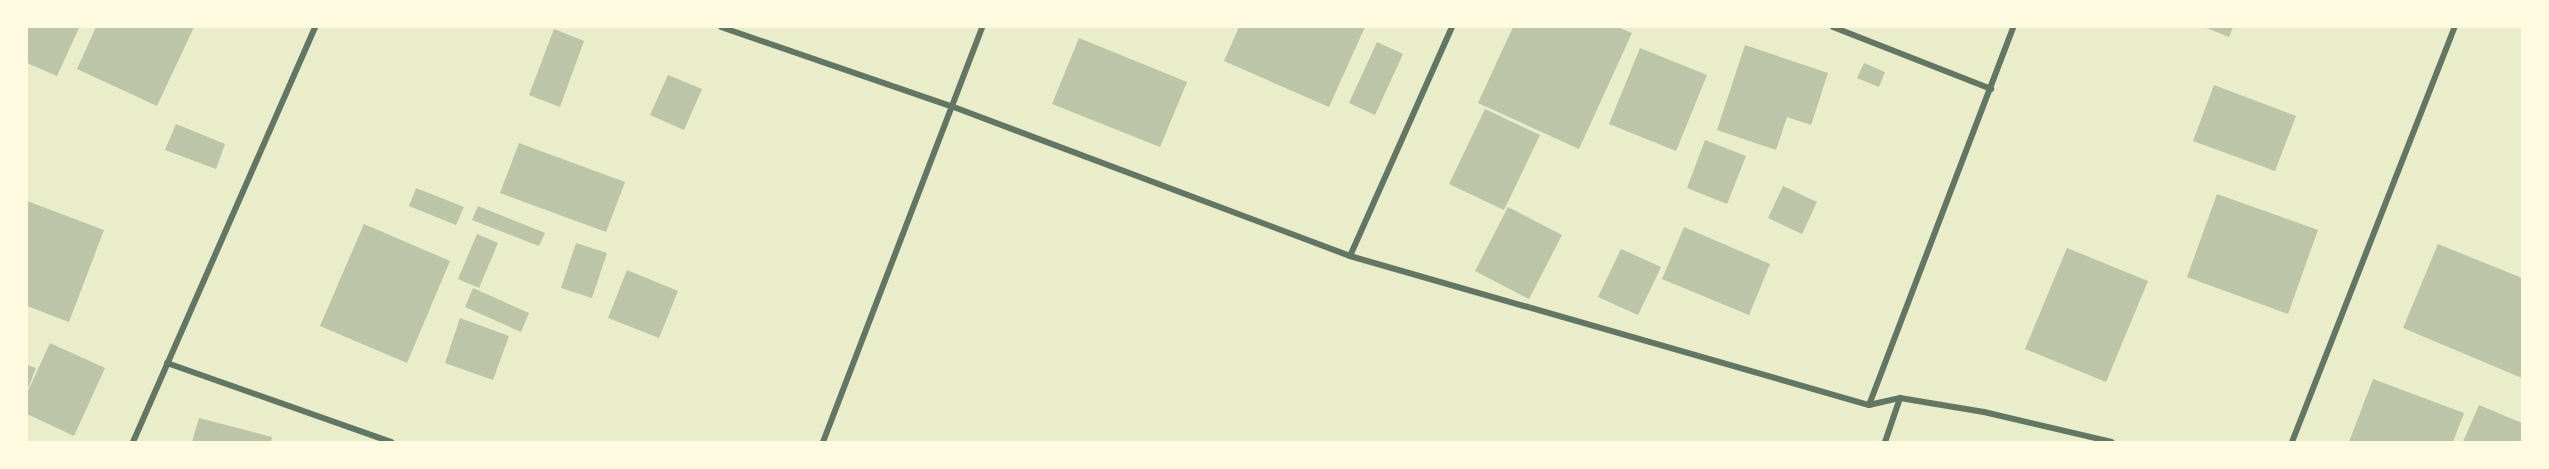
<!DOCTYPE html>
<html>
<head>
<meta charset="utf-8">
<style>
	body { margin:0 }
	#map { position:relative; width:2549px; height:469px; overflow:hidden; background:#e9edc9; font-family:Karla,sans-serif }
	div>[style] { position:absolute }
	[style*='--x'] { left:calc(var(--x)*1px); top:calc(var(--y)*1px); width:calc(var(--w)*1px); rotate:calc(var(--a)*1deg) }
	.building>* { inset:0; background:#bcc5a7 }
	.minor>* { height:6px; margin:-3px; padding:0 3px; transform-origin:3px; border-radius:3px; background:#617663 }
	span { translate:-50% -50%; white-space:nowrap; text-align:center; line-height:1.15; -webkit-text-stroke:4.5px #fefae0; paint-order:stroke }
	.frame { position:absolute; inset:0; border:28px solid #fefae0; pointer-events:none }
</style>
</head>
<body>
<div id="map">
	<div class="building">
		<div style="clip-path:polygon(27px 27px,79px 28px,57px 76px,27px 63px)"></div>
		<div style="clip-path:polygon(96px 27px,194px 27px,157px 106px,77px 69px)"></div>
		<div style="clip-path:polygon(1239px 27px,1365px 27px,1329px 107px,1224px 61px)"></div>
		<div style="clip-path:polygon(1513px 27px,1618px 27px,1632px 33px,1579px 149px,1478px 103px)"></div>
		<div style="clip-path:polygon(2204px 27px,2233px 27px,2229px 37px)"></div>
		<div style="clip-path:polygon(554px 29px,584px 41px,560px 107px,529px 95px)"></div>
		<div style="clip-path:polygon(1079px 38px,1187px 82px,1160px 147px,1052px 104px)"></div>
		<div style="clip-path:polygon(1377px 42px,1403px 54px,1375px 115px,1349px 103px)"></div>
		<div style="clip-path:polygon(1745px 45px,1828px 73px,1811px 125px,1787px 117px,1776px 150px,1717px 130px)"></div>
		<div style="clip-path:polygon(1640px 48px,1707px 75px,1676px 151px,1609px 124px)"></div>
		<div style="clip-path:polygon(1864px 63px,1885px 72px,1879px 87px,1857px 78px)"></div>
		<div style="clip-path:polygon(668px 75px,702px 89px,684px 130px,650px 115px)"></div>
		<div style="clip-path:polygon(2214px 85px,2296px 116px,2275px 171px,2193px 141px)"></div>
		<div style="clip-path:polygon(1485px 109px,1540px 135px,1504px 210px,1449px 184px)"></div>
		<div style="clip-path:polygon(176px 124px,225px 144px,216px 169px,165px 150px)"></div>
		<div style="clip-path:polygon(1705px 140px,1746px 156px,1727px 204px,1687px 188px)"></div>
		<div style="clip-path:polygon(519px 143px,625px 182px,606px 232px,500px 193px)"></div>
		<div style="clip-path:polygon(1783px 186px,1817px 202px,1802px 234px,1768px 218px)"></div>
		<div style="clip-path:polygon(416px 188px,464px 207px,456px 225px,409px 206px)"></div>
		<div style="clip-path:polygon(2217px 194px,2318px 230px,2288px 314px,2187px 277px)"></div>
		<div style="clip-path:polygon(27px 201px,104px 230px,69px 322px,27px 306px)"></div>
		<div style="clip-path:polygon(478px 206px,545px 233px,539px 246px,472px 220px)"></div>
		<div style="clip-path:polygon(1508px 207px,1562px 235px,1529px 299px,1475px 271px)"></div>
		<div style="clip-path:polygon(364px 224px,450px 261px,407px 363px,320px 326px)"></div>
		<div style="clip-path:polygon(1684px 227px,1770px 264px,1749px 315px,1662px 279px)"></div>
		<div style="clip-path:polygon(477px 234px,498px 243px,479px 288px,458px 279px)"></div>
		<div style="clip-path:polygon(576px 243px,607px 253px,592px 298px,561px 288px)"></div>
		<div style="clip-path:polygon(2438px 244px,2522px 278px,2522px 378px,2403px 328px)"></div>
		<div style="clip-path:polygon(2067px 248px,2148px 281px,2106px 382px,2025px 349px)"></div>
		<div style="clip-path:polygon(1621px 249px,1661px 267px,1638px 315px,1598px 297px)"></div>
		<div style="clip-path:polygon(627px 270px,678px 291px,659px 338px,608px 318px)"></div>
		<div style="clip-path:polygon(473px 288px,529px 313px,521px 332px,465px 307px)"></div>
		<div style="clip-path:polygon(460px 318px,509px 336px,493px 380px,445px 363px)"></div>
		<div style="clip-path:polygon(50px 343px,105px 368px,74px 436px,27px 414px,27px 393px)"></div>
		<div style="clip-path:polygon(27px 365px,36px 368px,27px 391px)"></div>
		<div style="clip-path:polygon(2373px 379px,2464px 413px,2453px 442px,2349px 442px)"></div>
		<div style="clip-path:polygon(2479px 405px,2522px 423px,2522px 442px,2463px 442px)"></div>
		<div style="clip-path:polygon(199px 418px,272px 437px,271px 442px,192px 442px)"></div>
	</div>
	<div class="minor">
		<div style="--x:721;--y:27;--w:243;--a:19"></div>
		<div style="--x:951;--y:106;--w:426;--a:20.6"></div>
		<div style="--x:1350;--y:256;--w:540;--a:16.02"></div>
		<div style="--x:1869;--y:405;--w:32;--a:-13"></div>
		<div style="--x:1900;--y:398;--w:85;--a:9.5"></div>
		<div style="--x:1984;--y:412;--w:131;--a:13.2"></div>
		<div style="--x:1833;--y:27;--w:170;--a:21.4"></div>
		<div style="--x:1350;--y:256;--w:251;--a:-66"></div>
		<div style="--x:167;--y:363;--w:238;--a:19.4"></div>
		<div style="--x:1869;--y:405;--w:404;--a:-69.1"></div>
		<div style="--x:133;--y:442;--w:453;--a:-66.3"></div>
		<div style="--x:823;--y:442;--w:444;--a:-69"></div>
		<div style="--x:1885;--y:442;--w:46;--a:-71.2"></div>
		<div style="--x:2292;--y:442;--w:446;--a:-68.6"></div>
	</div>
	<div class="frame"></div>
</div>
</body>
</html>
